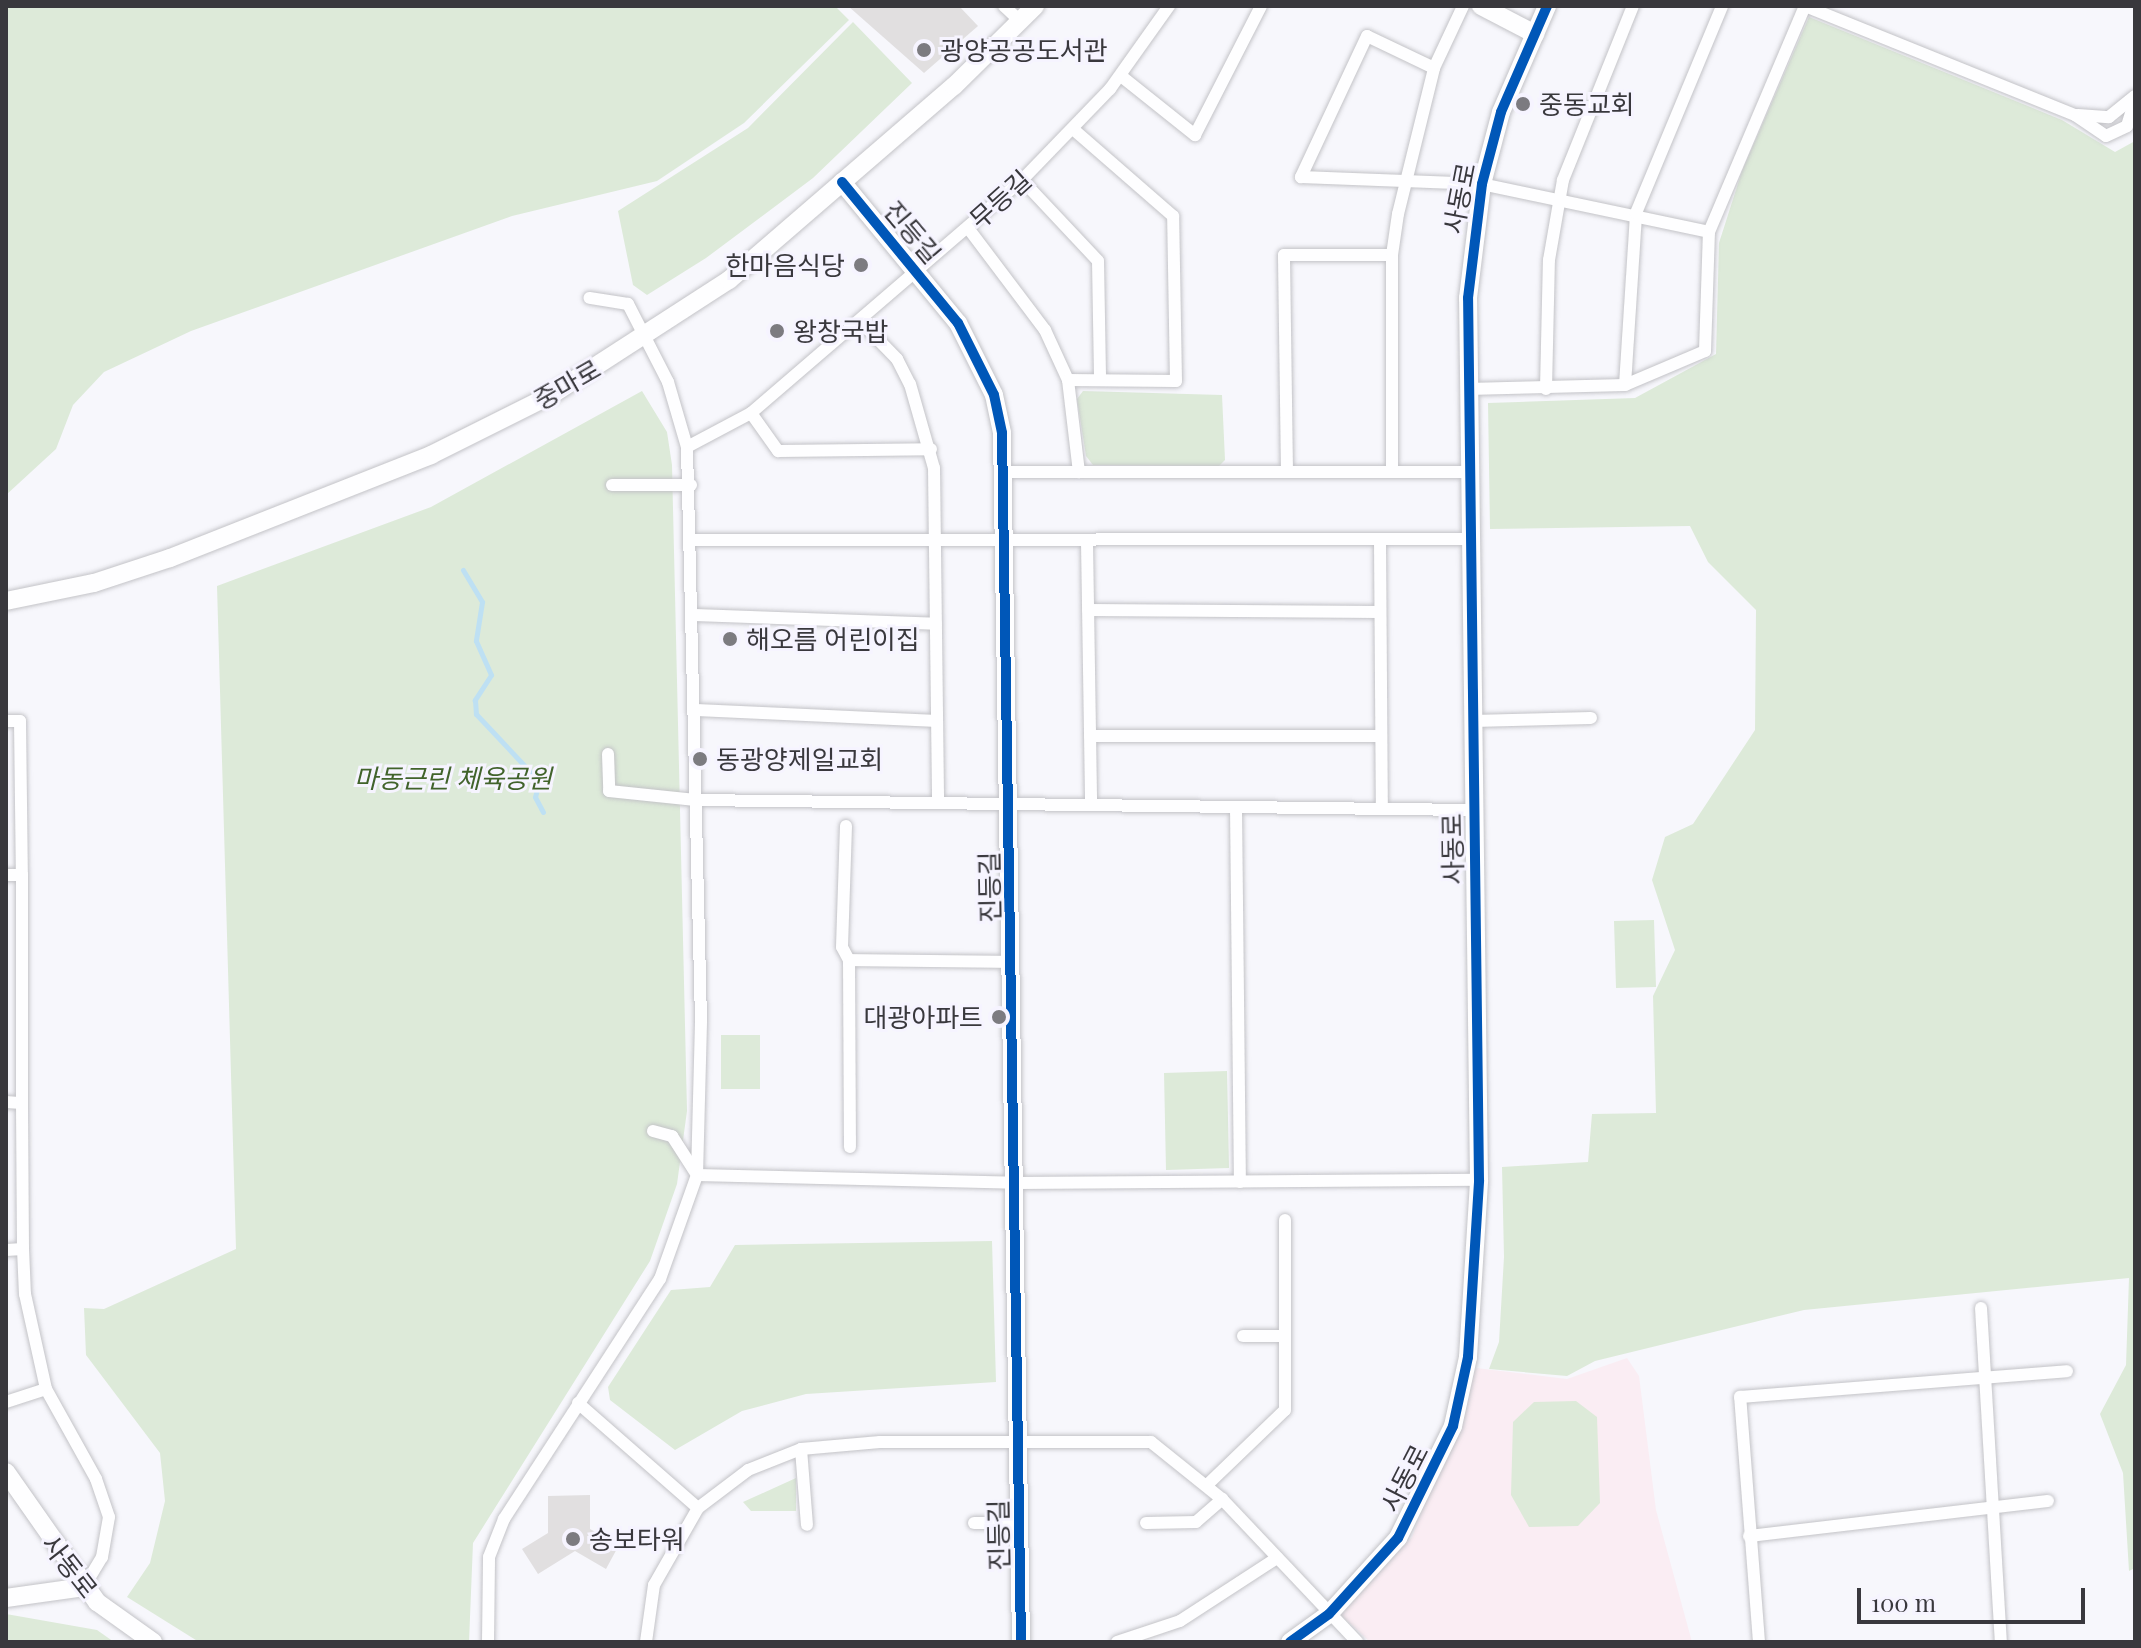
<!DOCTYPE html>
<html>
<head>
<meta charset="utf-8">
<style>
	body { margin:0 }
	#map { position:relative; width:2141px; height:1648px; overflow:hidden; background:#f7f7fc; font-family:"Playfair Display","Noto Sans KR",serif }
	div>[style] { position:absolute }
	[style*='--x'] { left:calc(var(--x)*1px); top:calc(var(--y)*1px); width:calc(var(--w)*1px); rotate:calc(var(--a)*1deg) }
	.education>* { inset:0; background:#faedf3 }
	.green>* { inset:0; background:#ddead9 }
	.stream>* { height:5px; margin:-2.5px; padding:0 2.5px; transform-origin:2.5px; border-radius:2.5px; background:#bee0f3 }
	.building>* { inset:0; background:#e1dfe0 }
	.roads { filter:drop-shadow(0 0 2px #c3c3c7) drop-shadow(0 0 2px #c3c3c7) }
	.street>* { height:12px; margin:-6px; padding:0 6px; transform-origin:6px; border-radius:6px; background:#fefeff }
	.secondary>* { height:18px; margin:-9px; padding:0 9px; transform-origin:9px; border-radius:9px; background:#fefeff }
	.cycleway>* { height:10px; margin:-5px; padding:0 5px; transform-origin:5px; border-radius:5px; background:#0057b8 }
	.dots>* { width:22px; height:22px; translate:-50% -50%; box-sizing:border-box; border:4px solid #f6f4ff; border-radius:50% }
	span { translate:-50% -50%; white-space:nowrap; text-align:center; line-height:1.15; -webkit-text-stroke:6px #f6f4ff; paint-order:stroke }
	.poi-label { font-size:26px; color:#39383d }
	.left { translate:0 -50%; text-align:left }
	.right { translate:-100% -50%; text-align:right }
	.street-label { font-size:26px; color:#39383d }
	.park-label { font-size:26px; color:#41632b; font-style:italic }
	.frame { position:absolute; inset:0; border:8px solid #39383d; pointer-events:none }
	.scale { position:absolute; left:1857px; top:1588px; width:228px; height:36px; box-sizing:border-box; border:4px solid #39383d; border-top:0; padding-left:10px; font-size:24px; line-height:28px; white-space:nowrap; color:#39383d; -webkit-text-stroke:6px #f6f4ff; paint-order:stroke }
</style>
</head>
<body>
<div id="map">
	<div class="education">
		<div style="clip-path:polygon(1627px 1358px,1639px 1376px,1656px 1510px,1692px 1642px,1370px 1642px,1341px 1615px,1412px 1537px,1476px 1368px,1567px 1379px)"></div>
	</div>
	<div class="green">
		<div style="clip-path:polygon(6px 6px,835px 6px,849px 20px,744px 123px,657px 181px,512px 216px,191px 331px,104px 372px,73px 405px,56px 449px,6px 495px)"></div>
		<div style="clip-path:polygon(1809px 17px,2062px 120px,2115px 152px,2135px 141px,2135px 1568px,2129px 1571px,2123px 1473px,2100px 1414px,2126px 1365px,2129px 1278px,1804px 1310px,1595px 1361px,1567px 1376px,1489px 1369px,1499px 1342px,1504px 1257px,1502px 1167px,1588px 1162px,1592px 1114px,1656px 1113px,1653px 996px,1675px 950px,1652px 880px,1665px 837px,1693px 824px,1755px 730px,1756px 610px,1708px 562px,1690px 526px,1490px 529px,1488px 403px,1635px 398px,1716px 354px,1719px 243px,1742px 171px)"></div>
		<div style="clip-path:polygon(853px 22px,912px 83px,813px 178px,706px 258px,647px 295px,633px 285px,618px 211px,748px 128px)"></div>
		<div style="clip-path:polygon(642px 391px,667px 432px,672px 465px,687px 1111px,677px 1184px,650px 1261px,473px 1543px,469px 1642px,199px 1642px,127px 1597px,150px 1563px,165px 1501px,160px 1453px,86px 1355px,84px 1308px,104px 1309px,236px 1249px,217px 586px,431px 507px)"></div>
		<div style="clip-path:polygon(1083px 391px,1222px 395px,1225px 460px,1219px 466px,1093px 465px,1086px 456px,1077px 399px)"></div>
		<div style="clip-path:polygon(1654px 920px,1656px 987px,1616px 988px,1614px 921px)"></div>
		<div style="clip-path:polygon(721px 1035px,760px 1035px,760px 1089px,721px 1089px)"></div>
		<div style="clip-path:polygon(1227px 1071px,1229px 1168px,1166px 1170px,1164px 1073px)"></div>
		<div style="clip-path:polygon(992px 1241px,996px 1382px,806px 1394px,742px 1411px,675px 1450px,610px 1400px,608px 1387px,671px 1290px,710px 1287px,735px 1245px)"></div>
		<div style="clip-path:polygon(1576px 1401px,1597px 1417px,1600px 1503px,1578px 1526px,1529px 1527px,1511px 1495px,1513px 1422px,1534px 1402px)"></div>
		<div style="clip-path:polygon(796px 1478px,796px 1511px,751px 1511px,743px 1502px)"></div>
		<div style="clip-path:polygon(6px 1614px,97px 1630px,114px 1642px,6px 1642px)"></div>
	</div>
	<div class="stream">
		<div style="--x:463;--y:570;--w:37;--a:59"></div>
		<div style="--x:482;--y:602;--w:39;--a:99"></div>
		<div style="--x:476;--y:641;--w:37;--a:66"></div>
		<div style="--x:491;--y:675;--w:30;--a:123"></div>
		<div style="--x:475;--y:700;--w:14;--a:86"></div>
		<div style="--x:476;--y:714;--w:92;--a:46.8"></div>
		<div style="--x:539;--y:781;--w:16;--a:104"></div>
		<div style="--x:535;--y:797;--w:17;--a:62"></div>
	</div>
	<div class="building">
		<div style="clip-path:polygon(848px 6px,959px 6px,978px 26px,924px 73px)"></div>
		<div style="clip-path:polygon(590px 1495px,590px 1529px,619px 1545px,606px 1569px,575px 1551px,538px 1574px,522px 1549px,548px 1533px,548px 1496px)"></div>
	</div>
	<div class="roads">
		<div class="street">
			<div style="--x:1004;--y:6;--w:23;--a:43"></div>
			<div style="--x:1805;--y:6;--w:291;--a:22"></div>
			<div style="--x:2075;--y:115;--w:37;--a:34"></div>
			<div style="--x:2106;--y:136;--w:23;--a:-25"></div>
			<div style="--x:2127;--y:126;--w:27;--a:-73"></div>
			<div style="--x:1434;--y:68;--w:74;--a:-154.5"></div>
			<div style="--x:1367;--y:36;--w:156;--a:115.1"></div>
			<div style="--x:1301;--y:177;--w:181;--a:2.2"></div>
			<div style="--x:1482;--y:184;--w:232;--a:11.9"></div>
			<div style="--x:1121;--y:76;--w:95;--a:38.6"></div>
			<div style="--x:1195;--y:135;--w:145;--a:-62.9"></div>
			<div style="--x:2078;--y:115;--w:31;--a:4"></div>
			<div style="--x:2109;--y:117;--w:33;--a:-39"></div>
			<div style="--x:1022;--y:180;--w:111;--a:46.8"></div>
			<div style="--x:1098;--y:261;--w:119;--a:89"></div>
			<div style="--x:968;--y:228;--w:128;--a:53"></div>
			<div style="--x:1045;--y:330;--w:55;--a:65.3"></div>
			<div style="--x:1068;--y:380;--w:93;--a:83.2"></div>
			<div style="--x:861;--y:322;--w:52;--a:45.8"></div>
			<div style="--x:897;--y:359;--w:28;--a:63"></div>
			<div style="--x:910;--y:384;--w:87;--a:74.1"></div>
			<div style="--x:934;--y:468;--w:335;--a:89.3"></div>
			<div style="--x:1068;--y:380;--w:108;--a:0.5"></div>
			<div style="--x:1176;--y:381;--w:165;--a:-91"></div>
			<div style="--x:1173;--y:216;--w:133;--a:-139"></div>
			<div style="--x:1625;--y:385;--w:172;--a:-86.3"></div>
			<div style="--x:1636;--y:213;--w:224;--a:-67.4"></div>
			<div style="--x:1468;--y:389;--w:157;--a:-1.5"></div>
			<div style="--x:1625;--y:385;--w:87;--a:-23"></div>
			<div style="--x:1705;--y:351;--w:119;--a:-88.1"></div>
			<div style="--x:1709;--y:232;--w:246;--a:-67"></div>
			<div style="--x:1546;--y:389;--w:129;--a:-88.7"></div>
			<div style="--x:1549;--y:260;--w:81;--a:-80.1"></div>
			<div style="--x:1563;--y:180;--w:188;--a:-68.1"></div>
			<div style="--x:751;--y:413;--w:47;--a:54.6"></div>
			<div style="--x:778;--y:451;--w:153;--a:-0.7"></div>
			<div style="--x:687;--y:447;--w:72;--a:-28"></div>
			<div style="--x:751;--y:413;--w:357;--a:-40.7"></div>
			<div style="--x:1022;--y:180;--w:127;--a:-46"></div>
			<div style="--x:1110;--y:89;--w:102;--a:-54.6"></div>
			<div style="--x:1006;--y:472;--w:463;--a:0"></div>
			<div style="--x:1287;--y:472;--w:217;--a:-90.8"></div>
			<div style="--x:1284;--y:255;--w:108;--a:0"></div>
			<div style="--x:1392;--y:472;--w:217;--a:-90"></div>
			<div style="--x:1392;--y:255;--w:41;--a:-81.7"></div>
			<div style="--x:1398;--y:214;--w:150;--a:-76.1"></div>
			<div style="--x:1434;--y:68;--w:68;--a:-64.9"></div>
			<div style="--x:612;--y:485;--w:79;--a:0"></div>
			<div style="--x:693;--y:540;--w:776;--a:-0.07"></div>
			<div style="--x:1380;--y:541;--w:267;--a:89.6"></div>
			<div style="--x:1087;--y:542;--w:263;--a:89.1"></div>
			<div style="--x:1088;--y:610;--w:292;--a:0.4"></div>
			<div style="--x:695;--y:615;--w:241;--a:2.1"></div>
			<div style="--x:697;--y:710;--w:240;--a:2.6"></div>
			<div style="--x:6;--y:721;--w:14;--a:0"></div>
			<div style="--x:20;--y:721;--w:154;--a:89.3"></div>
			<div style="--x:22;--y:875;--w:16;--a:180"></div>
			<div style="--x:1473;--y:721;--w:118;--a:-1.5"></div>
			<div style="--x:1090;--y:736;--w:291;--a:0"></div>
			<div style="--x:608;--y:754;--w:37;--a:88"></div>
			<div style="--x:609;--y:791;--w:87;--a:5.9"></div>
			<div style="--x:696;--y:800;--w:778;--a:0.74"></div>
			<div style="--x:1236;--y:807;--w:375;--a:89.4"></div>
			<div style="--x:846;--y:826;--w:121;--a:91.9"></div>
			<div style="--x:842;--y:947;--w:15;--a:62"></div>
			<div style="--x:849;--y:960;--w:163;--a:0.7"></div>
			<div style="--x:849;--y:960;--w:187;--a:89.7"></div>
			<div style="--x:6;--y:1102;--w:16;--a:4"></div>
			<div style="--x:22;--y:1103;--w:228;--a:-90"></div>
			<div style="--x:653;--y:1131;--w:20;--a:15"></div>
			<div style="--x:672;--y:1136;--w:46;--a:57.3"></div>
			<div style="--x:697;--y:1175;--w:318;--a:1.4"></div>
			<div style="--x:1015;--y:1183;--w:464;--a:-0.4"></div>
			<div style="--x:23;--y:1249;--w:45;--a:87.5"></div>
			<div style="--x:25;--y:1294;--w:97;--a:77.5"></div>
			<div style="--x:46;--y:1389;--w:103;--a:60.9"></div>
			<div style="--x:96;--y:1479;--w:40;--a:71.1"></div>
			<div style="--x:109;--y:1517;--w:41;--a:99.9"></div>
			<div style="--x:102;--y:1557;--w:35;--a:121"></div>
			<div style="--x:6;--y:1250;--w:17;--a:-3"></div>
			<div style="--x:23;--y:1249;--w:146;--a:-90.4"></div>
			<div style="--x:1981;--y:1308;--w:335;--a:86.6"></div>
			<div style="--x:1243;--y:1336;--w:42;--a:0"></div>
			<div style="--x:6;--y:1402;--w:42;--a:-18"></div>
			<div style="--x:578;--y:1403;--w:159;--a:41.2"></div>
			<div style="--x:698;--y:1508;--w:89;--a:119.7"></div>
			<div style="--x:654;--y:1585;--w:58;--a:98"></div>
			<div style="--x:801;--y:1449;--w:76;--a:85.5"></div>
			<div style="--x:1207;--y:1485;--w:108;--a:-43.9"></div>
			<div style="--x:1285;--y:1410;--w:190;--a:-90"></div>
			<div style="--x:698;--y:1508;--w:63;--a:-37.2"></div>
			<div style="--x:748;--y:1470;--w:57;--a:-21.6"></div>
			<div style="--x:801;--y:1449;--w:79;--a:-5.1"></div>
			<div style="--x:880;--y:1442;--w:271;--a:0"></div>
			<div style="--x:1151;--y:1442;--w:91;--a:38.8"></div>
			<div style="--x:1222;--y:1499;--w:197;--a:46.6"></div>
			<div style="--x:974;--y:1523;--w:45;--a:0"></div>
			<div style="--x:1146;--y:1523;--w:50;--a:-1.1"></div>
			<div style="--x:1196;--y:1522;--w:35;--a:-41"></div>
			<div style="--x:1749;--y:1536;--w:301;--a:-6.7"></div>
			<div style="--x:488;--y:1642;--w:85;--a:-89.3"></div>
			<div style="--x:489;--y:1557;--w:41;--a:-68.5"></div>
			<div style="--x:504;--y:1519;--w:286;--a:-57"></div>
			<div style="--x:660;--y:1279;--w:110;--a:-70.4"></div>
			<div style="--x:697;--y:1175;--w:154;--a:-88.5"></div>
			<div style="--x:701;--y:1021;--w:574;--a:-91.4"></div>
			<div style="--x:687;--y:447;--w:68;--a:-106.3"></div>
			<div style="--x:668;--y:382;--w:88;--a:-117.1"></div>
			<div style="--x:628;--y:304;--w:39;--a:-171"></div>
			<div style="--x:1117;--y:1642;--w:66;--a:-18.4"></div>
			<div style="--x:1180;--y:1621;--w:116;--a:-33"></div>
			<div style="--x:1759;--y:1642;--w:246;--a:-94.4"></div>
			<div style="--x:1740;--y:1397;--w:328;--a:-4.5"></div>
		</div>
		<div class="secondary">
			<div style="--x:1481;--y:6;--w:61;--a:27.4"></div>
			<div style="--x:842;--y:182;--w:183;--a:50.6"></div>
			<div style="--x:958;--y:323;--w:80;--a:63.4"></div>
			<div style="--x:994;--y:395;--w:39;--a:78"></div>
			<div style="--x:1002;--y:433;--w:1209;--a:89.1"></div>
			<div style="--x:6;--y:601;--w:90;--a:-11.6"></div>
			<div style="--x:94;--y:583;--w:80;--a:-18.2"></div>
			<div style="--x:170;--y:558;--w:281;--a:-21.5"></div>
			<div style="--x:431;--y:455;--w:134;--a:-26.6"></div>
			<div style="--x:551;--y:395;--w:212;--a:-32.9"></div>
			<div style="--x:729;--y:280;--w:297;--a:-40.8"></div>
			<div style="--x:954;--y:86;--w:114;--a:-44.6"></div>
			<div style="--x:6;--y:1472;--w:159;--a:55"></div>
			<div style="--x:97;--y:1602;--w:69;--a:35.5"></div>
			<div style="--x:6;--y:1598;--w:79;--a:-8"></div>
			<div style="--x:1290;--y:1642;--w:48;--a:-35.7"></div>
			<div style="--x:1329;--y:1614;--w:103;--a:-47.8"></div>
			<div style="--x:1398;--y:1538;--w:125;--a:-63.8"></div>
			<div style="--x:1453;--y:1426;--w:71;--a:-77.7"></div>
			<div style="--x:1468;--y:1357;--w:177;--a:-86.4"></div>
			<div style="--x:1479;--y:1180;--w:882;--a:-90.71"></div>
			<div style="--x:1468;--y:298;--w:115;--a:-83"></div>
			<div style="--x:1482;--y:184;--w:74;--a:-75.2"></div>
			<div style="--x:1501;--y:112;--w:116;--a:-66.5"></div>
		</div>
	</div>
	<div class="cycleway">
		<div style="--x:842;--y:182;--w:183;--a:50.6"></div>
		<div style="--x:958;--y:323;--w:80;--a:63.4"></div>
		<div style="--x:994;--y:395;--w:39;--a:78"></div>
		<div style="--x:1002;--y:433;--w:1209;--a:89.1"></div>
		<div style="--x:1290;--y:1642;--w:48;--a:-35.7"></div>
		<div style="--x:1329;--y:1614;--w:103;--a:-47.8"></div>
		<div style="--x:1398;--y:1538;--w:125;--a:-63.8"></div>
		<div style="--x:1453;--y:1426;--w:71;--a:-77.7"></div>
		<div style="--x:1468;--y:1357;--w:177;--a:-86.4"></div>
		<div style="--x:1479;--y:1180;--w:882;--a:-90.71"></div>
		<div style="--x:1468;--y:298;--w:115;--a:-83"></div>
		<div style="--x:1482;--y:184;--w:74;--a:-75.2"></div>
		<div style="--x:1501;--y:112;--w:116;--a:-66.5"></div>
	</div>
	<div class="dots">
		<div style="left:924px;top:50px;background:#7c7b80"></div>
		<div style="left:1523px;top:104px;background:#7c7b80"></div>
		<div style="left:861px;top:265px;background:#7c7b80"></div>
		<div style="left:777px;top:331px;background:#7c7b80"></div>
		<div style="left:730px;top:639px;background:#7c7b80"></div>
		<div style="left:700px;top:759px;background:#7c7b80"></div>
		<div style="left:999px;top:1017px;background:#7c7b80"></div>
		<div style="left:573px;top:1539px;background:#7c7b80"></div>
	</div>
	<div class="poi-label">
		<span class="left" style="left:940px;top:50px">광양공공도서관</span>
		<span class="left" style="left:1539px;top:104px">중동교회</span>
		<span class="right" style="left:845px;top:265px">한마음식당</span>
		<span class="left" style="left:793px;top:331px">왕창국밥</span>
		<span class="left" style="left:746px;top:639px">해오름 어린이집</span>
		<span class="left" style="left:716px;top:759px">동광양제일교회</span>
		<span class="right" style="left:983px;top:1017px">대광아파트</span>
		<span class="left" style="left:589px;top:1539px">송보타워</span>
	</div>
	<div class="street-label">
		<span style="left:1459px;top:198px;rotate:-79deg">사동로</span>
		<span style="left:1000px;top:199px;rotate:-42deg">무등길</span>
		<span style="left:913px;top:232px;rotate:50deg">진등길</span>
		<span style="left:567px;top:384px;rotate:-30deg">중마로</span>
		<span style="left:1452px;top:849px;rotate:-91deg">사동로</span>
		<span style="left:989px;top:887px;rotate:-91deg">진등길</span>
		<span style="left:1404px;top:1478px;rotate:-63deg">사동로</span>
		<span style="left:998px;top:1535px;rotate:-91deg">진등길</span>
		<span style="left:70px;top:1566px;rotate:52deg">사동로</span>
	</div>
	<div class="park-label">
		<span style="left:453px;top:778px">마동근린 체육공원</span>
	</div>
	<div class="frame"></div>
	<div class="scale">100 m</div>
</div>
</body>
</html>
